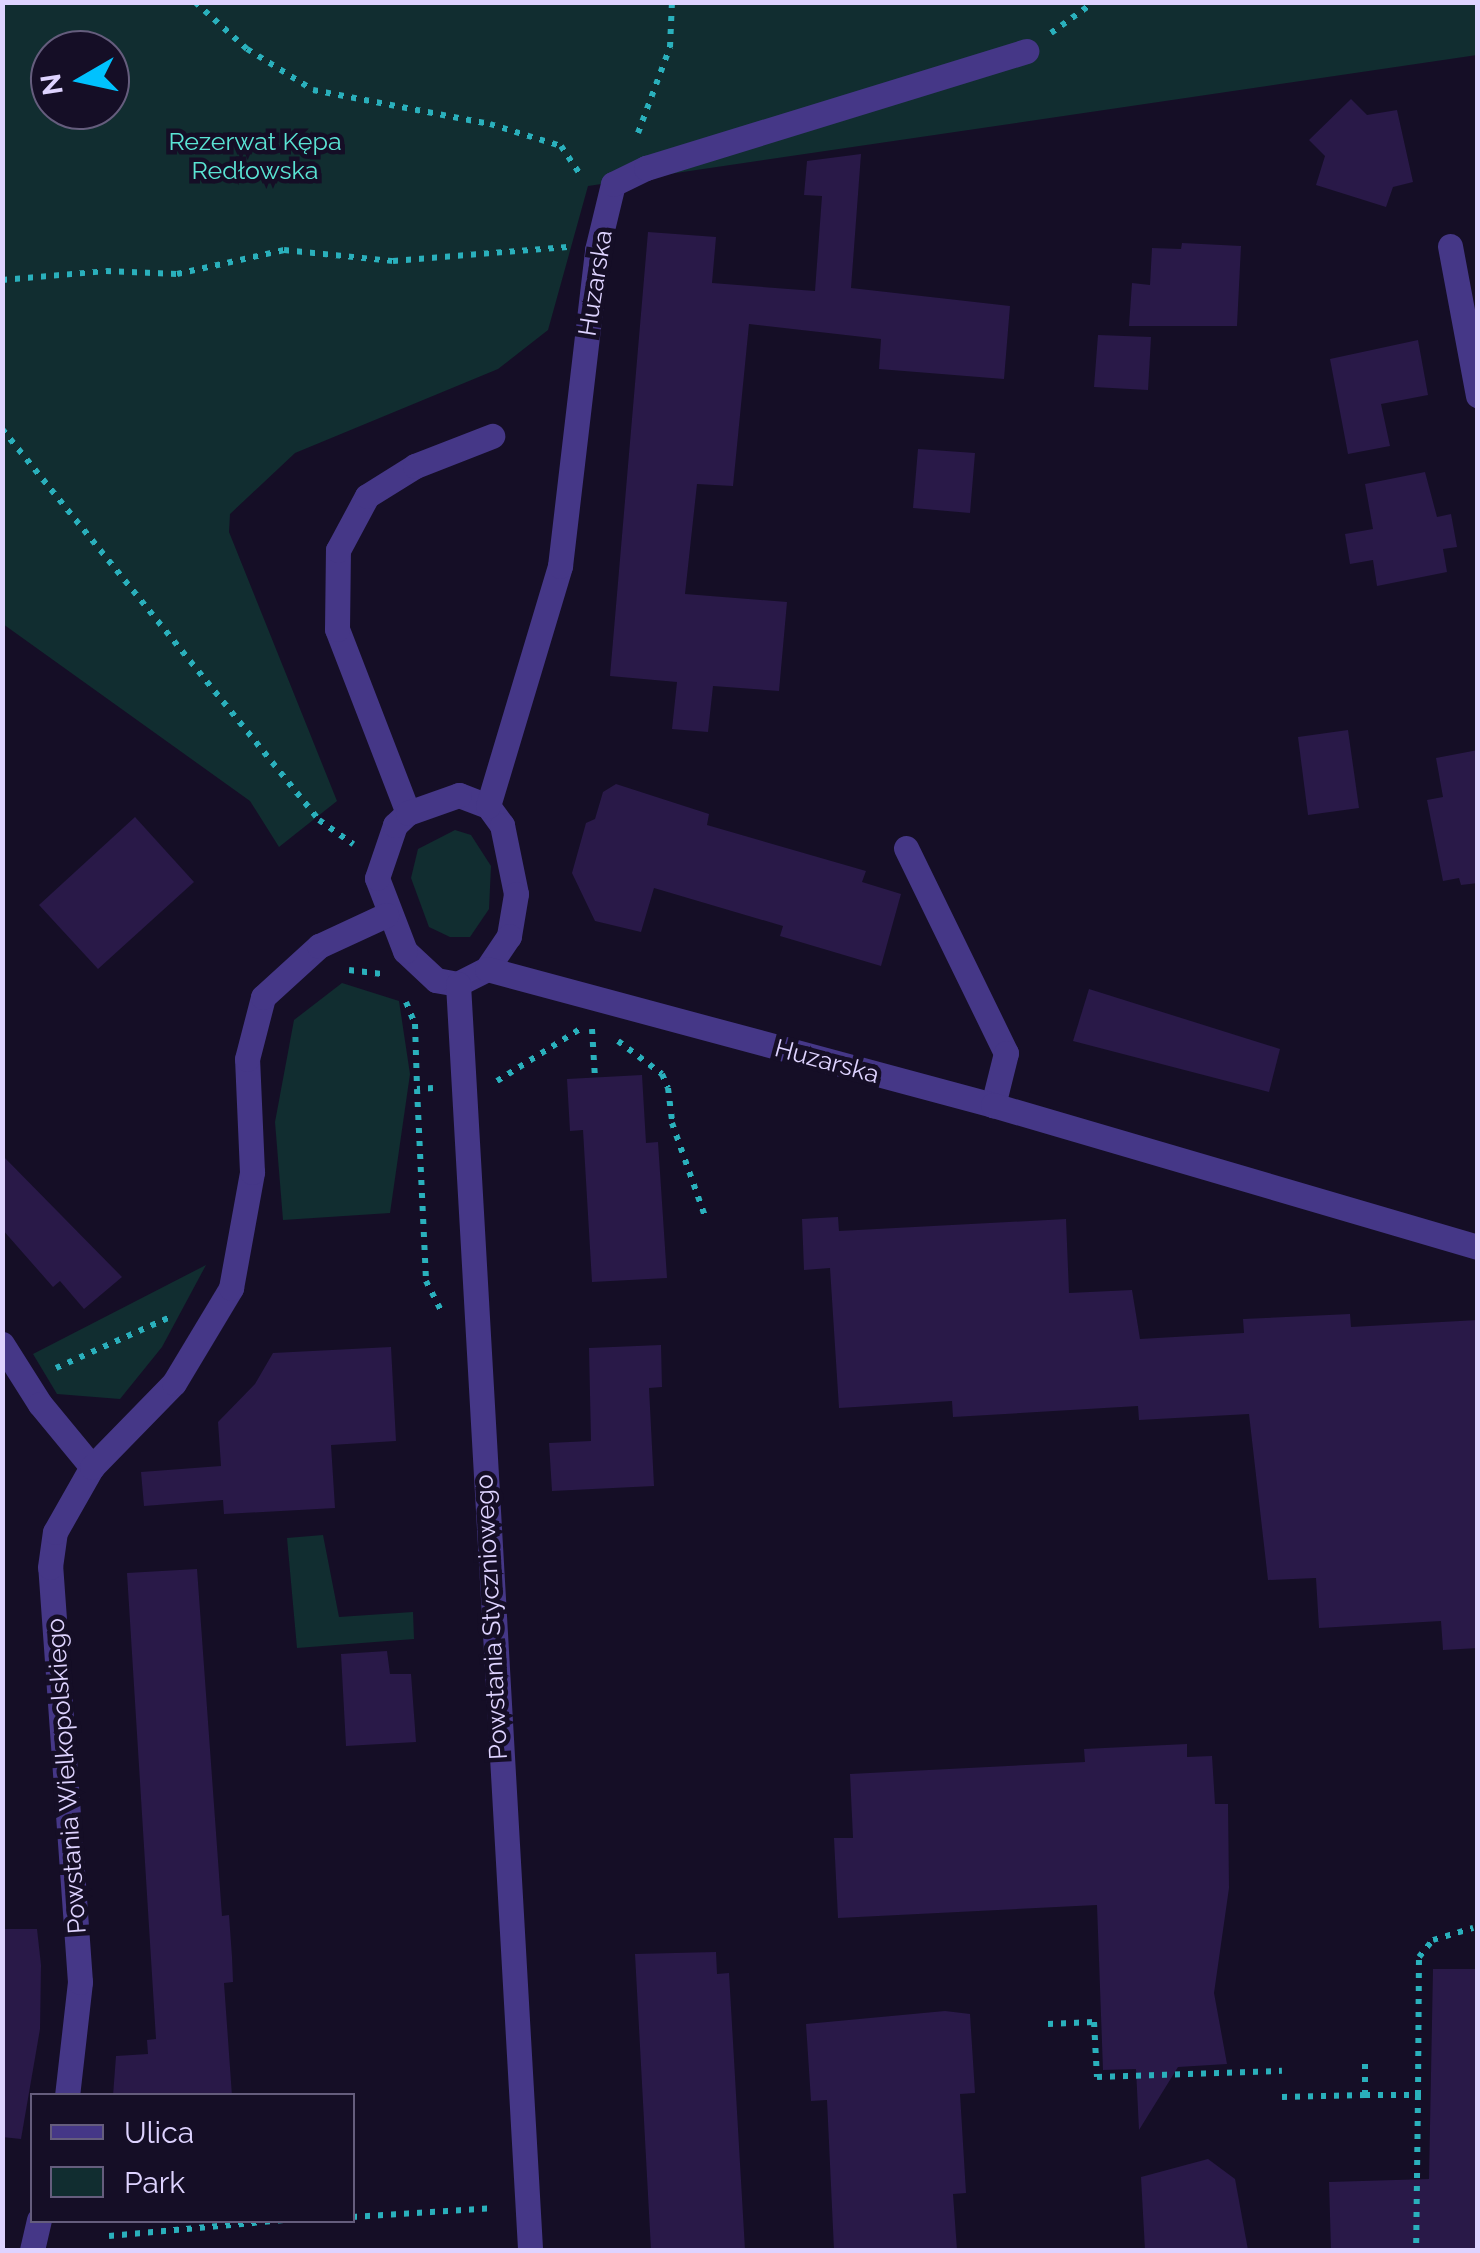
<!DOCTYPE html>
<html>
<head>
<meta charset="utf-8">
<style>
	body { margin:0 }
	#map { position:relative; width:1480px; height:2253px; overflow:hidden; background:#150e26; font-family:Raleway,sans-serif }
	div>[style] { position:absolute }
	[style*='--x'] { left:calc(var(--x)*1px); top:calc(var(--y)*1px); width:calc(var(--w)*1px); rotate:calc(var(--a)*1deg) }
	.green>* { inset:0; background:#112d30 }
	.building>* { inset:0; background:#291948 }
	.path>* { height:6px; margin-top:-3px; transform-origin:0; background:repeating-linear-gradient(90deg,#2ab0bc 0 5px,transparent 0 13px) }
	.service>* { height:25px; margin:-12.5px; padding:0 12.5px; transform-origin:12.5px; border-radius:12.5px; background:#453787 }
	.minor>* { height:25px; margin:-12.5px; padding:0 12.5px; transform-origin:12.5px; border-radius:12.5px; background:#453787 }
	span { translate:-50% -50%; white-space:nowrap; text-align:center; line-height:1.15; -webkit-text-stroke:9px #150e26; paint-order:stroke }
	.park-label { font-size:25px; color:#5ae4d4 }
	.street-label { font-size:25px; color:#ded3ff }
	.frame { position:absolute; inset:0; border:5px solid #ded3ff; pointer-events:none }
	.legend { position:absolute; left:30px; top:2093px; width:325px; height:130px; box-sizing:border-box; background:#150e26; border:2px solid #655d7d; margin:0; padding:12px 18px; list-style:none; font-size:30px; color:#ded3ff }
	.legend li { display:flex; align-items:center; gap:20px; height:50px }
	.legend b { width:50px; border:2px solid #655d7d }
	.north { position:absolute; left:30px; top:30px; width:100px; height:100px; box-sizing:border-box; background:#150e26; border:2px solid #655d7d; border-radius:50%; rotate:261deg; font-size:28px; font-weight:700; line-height:40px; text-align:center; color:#ded3ff }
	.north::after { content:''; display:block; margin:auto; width:35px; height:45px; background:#00c2fe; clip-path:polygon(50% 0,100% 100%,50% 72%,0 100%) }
</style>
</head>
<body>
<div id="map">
	<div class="green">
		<div style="clip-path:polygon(evenodd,3px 3px,1477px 3px,1477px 55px,588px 186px,548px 330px,498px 369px,295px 453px,230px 514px,229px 532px,337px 801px,279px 847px,250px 801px,3px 624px,3px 3px,50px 50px,110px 50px,110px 110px,50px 110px,50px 50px)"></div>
		<div style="clip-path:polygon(455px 830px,471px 835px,491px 866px,489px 909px,470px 937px,450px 937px,429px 927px,411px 878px,418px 849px)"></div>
		<div style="clip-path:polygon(342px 983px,399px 1001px,410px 1074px,390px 1213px,283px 1220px,275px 1122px,294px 1020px)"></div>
		<div style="clip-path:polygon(206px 1265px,162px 1347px,120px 1399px,57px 1394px,33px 1354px)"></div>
		<div style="clip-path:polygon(323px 1535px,339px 1617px,413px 1612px,414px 1639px,297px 1648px,287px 1538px)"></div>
	</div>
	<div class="building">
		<div style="clip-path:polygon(1351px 99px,1367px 115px,1397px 110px,1413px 182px,1393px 187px,1386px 207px,1316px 185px,1325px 156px,1309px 140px)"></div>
		<div style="clip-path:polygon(861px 154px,851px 288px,1010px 306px,1004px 379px,879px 369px,881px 339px,749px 324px,733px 486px,697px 484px,685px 594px,787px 602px,779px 691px,713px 686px,708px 732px,672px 729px,677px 682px,610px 676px,648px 232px,716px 237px,712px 283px,815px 291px,822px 196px,804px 195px,807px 161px)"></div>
		<div style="clip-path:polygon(1182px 243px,1241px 246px,1237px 326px,1129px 326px,1132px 283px,1150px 285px,1152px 248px,1181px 249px)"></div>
		<div style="clip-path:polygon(1098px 335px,1151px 337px,1148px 390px,1094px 387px)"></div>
		<div style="clip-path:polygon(1418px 340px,1428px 395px,1381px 404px,1390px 446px,1348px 454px,1330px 359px)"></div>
		<div style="clip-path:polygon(918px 449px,975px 453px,970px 513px,913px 508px)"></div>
		<div style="clip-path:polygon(1425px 472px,1437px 517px,1451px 514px,1457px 547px,1443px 549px,1447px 572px,1377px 586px,1373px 560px,1350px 564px,1345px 534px,1373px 529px,1365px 484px)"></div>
		<div style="clip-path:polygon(1348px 730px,1359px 808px,1308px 815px,1298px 737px)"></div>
		<div style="clip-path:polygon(1478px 750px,1478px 883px,1461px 885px,1459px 878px,1443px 881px,1427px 800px,1443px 797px,1436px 758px)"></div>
		<div style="clip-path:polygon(616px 784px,709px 814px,707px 825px,866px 871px,862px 882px,901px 894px,881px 966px,780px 936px,783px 926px,654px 888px,641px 932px,595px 921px,572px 873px,586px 823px,595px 819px,603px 792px)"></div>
		<div style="clip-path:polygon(135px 817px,194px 882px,98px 969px,39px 905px)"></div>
		<div style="clip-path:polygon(1089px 989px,1280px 1049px,1269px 1092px,1073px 1041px)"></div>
		<div style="clip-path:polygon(642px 1075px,646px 1143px,658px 1142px,667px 1278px,592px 1282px,583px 1130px,570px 1131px,567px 1079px)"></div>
		<div style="clip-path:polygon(2px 1155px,122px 1277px,84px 1309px,60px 1281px,53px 1287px,2px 1229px)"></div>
		<div style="clip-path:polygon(838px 1217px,839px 1231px,1066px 1219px,1069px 1293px,1132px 1290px,1140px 1339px,1244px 1333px,1243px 1319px,1350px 1314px,1351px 1327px,1478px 1320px,1478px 1648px,1443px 1650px,1441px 1621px,1319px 1628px,1316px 1578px,1268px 1580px,1249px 1414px,1139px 1420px,1138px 1406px,953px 1417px,952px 1401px,839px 1408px,830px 1268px,804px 1270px,802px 1219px)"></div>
		<div style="clip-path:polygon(661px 1345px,662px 1387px,649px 1388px,654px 1486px,552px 1491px,549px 1443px,591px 1441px,589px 1348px)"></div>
		<div style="clip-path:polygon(391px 1347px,396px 1441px,331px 1445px,335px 1508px,224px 1514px,223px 1500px,144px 1506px,141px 1472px,221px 1466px,218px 1422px,255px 1384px,273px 1353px)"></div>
		<div style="clip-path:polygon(197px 1569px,222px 1916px,229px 1915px,232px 1957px,233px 1982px,224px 1983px,232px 2096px,113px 2096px,116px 2056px,148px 2054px,147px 2040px,156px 2039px,127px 1573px)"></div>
		<div style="clip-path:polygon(387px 1651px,390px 1674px,411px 1674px,416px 1742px,346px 1746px,341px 1654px)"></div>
		<div style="clip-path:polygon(1187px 1744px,1187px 1757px,1212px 1756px,1215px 1804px,1228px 1804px,1229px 1888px,1214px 1993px,1227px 2064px,1178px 2067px,1139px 2130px,1136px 2069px,1103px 2070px,1097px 1905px,838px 1918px,834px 1838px,853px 1838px,850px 1774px,1085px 1762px,1084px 1749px)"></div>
		<div style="clip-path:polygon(2px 1929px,37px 1929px,41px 1965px,40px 2029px,21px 2139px,2px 2137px)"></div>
		<div style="clip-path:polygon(716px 1952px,717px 1974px,729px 1973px,745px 2250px,651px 2250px,635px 1954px)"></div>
		<div style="clip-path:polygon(1433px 1969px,1478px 1969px,1478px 2250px,1331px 2250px,1329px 2182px,1429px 2179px)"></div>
		<div style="clip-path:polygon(945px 2011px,970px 2014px,975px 2093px,960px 2094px,966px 2193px,953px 2194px,957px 2250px,834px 2250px,827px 2100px,811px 2101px,806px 2024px)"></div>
		<div style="clip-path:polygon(1208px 2159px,1235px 2179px,1248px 2250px,1145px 2250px,1141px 2177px)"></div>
	</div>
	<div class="path">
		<div style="--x:195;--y:2;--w:70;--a:42.1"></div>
		<div style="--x:247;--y:49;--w:78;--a:31.8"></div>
		<div style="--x:313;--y:90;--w:180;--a:10.9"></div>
		<div style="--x:490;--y:124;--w:74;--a:17.2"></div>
		<div style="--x:561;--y:146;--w:36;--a:56"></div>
		<div style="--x:1051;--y:33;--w:53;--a:-35.8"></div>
		<div style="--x:638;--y:133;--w:92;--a:-69.6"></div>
		<div style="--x:670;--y:47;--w:45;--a:-87.5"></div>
		<div style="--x:2;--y:280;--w:104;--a:-4.9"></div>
		<div style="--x:106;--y:271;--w:71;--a:2.4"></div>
		<div style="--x:177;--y:274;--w:110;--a:-12.6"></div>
		<div style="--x:284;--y:250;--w:110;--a:5.8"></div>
		<div style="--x:393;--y:261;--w:175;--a:-4.6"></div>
		<div style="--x:2;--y:429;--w:503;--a:50.97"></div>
		<div style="--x:319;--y:820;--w:42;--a:35.2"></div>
		<div style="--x:349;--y:970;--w:33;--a:7"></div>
		<div style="--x:406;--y:1002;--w:24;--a:68"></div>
		<div style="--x:415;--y:1024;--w:65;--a:88.2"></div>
		<div style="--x:592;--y:1029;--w:49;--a:86.5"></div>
		<div style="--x:618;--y:1041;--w:55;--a:36.9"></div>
		<div style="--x:662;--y:1074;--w:15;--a:67"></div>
		<div style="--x:668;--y:1088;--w:35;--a:83"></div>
		<div style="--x:672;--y:1123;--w:102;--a:70.5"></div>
		<div style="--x:497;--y:1081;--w:98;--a:-32.1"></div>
		<div style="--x:433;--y:1088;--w:16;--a:176"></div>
		<div style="--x:417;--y:1089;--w:192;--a:87.3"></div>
		<div style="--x:426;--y:1281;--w:34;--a:63"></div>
		<div style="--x:56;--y:1368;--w:127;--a:-24.1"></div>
		<div style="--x:1048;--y:2024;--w:46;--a:-2.5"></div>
		<div style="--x:1094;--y:2022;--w:55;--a:86.9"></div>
		<div style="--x:1097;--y:2077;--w:185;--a:-1.9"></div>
		<div style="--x:1365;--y:2095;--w:53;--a:0"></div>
		<div style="--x:1418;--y:2095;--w:155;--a:90.7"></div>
		<div style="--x:1418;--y:2095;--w:138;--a:-89.6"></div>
		<div style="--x:1419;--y:1957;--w:22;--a:-51"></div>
		<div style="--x:1433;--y:1940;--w:42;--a:-16.7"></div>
		<div style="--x:1282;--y:2097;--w:83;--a:-1.4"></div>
		<div style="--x:1365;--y:2095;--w:32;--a:-90"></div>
		<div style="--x:352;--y:2217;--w:143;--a:-3.6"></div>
		<div style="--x:109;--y:2236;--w:178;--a:-5.2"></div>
	</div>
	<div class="service">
		<div style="--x:408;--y:813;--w:197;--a:-111.1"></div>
		<div style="--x:337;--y:629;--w:79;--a:-89.3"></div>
		<div style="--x:338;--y:550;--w:61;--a:-61.8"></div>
		<div style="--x:367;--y:496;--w:57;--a:-32"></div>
		<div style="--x:415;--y:466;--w:83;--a:-21.3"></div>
	</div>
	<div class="minor">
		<div style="--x:1450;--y:246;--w:152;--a:79.4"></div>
		<div style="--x:459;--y:795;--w:31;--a:21"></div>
		<div style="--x:488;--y:806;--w:24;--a:54"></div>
		<div style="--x:502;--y:825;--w:70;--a:78.5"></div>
		<div style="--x:516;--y:894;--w:43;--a:99.5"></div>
		<div style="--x:509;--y:936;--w:40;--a:124"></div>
		<div style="--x:487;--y:969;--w:33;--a:153"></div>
		<div style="--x:458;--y:984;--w:22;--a:-170"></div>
		<div style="--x:436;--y:980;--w:42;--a:-136.9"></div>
		<div style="--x:405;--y:951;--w:78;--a:-111"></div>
		<div style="--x:377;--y:878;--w:56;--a:-71.2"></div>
		<div style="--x:395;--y:825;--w:18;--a:-43"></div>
		<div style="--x:408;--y:813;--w:54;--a:-19.4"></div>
		<div style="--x:488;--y:806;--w:251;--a:-73.3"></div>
		<div style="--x:560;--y:566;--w:318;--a:-83.3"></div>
		<div style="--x:597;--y:250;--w:68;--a:-76.4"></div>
		<div style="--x:613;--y:184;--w:37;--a:-26"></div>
		<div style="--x:646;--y:168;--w:398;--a:-17.1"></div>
		<div style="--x:906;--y:848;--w:228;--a:64"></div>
		<div style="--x:1006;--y:1053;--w:54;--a:104"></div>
		<div style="--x:487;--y:969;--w:524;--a:15.04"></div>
		<div style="--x:993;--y:1105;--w:505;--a:16.32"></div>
		<div style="--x:458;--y:984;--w:1268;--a:86.74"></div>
		<div style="--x:2;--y:1344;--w:71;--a:57.7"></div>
		<div style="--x:40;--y:1404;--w:82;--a:50.5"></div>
		<div style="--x:67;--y:2096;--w:115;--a:-83.5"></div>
		<div style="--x:80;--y:1982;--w:416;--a:-94.1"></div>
		<div style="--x:50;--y:1567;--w:35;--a:-82"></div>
		<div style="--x:55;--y:1532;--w:75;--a:-60.4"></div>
		<div style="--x:92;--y:1467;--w:117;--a:-45.7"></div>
		<div style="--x:174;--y:1383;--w:111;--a:-59"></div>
		<div style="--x:231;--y:1288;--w:118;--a:-79.7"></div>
		<div style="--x:252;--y:1172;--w:113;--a:-92.5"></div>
		<div style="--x:247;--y:1059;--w:64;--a:-75.5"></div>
		<div style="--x:263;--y:997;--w:76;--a:-42.3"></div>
		<div style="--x:319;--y:946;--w:74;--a:-24.8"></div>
		<div style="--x:32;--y:2250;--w:31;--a:-77"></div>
	</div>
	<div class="park-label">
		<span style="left:255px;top:156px">Rezerwat Kępa<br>Redłowska</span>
	</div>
	<div class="street-label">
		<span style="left:595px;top:283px;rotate:-81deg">Huzarska</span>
		<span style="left:827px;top:1061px;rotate:15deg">Huzarska</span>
		<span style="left:491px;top:1617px;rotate:-93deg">Powstania Styczniowego</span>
		<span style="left:66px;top:1776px;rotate:-94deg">Powstania Wielkopolskiego</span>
	</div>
	<div class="frame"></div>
	<ul class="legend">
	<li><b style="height:12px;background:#453787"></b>Ulica</li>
	<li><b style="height:28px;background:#112d30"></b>Park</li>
	</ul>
	<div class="north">N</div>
</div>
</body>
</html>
